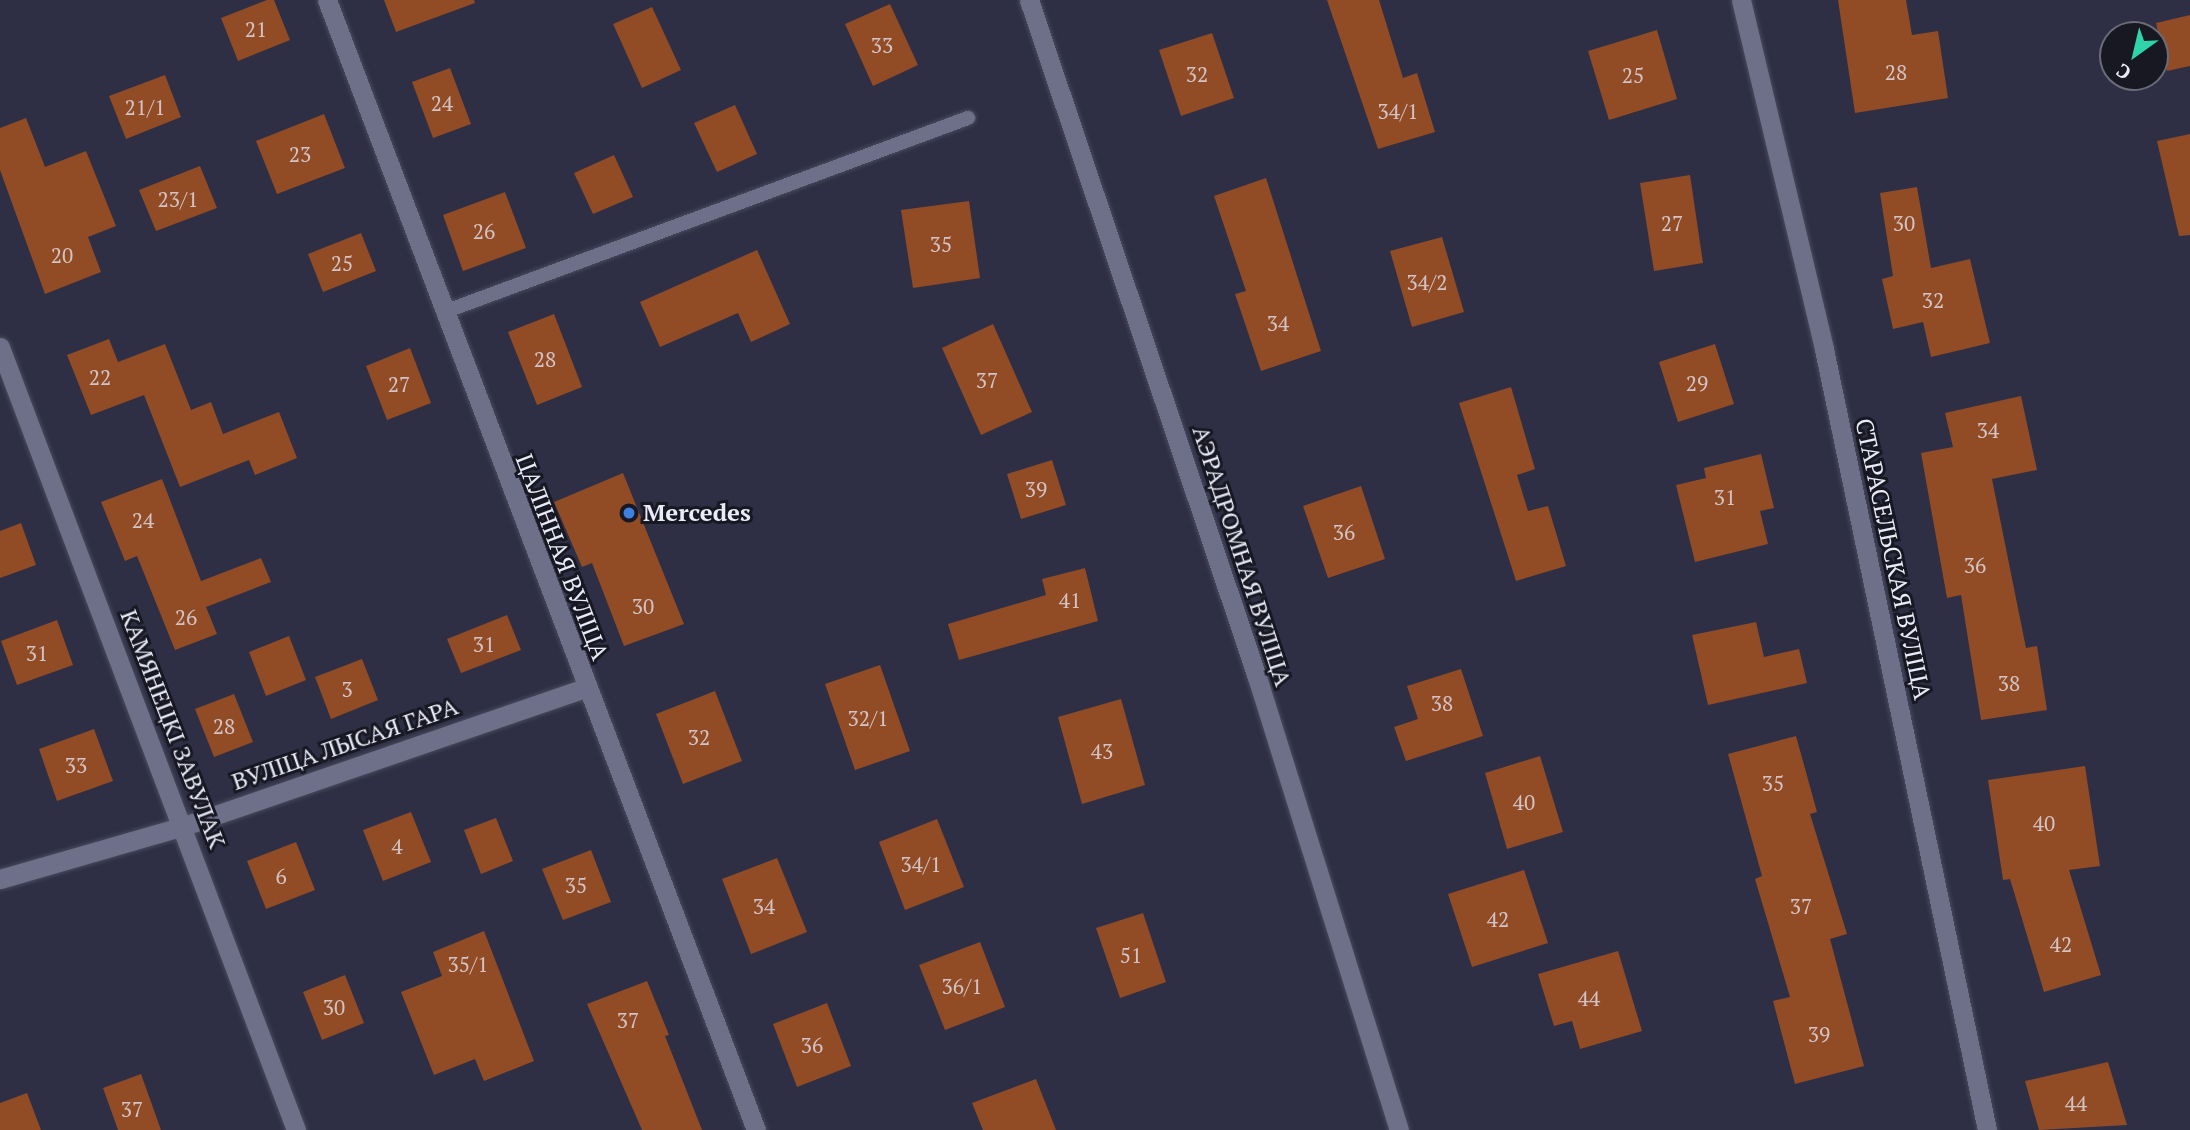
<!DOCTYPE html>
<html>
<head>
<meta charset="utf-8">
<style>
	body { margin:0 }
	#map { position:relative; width:2190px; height:1130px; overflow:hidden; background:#2e2f45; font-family:"PT Serif",serif }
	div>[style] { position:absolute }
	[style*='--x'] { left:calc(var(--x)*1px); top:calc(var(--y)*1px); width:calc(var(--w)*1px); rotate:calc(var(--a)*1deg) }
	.building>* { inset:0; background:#914b25 }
	.roads { filter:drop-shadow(0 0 2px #494a5c) drop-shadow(0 0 2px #494a5c) }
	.service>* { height:14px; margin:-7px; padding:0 7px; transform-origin:7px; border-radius:7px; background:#6e7089 }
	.minor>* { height:19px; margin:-9.5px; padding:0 9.5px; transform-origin:9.5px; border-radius:9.5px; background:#6e7089 }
	.dots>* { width:19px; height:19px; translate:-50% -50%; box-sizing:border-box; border:4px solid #181822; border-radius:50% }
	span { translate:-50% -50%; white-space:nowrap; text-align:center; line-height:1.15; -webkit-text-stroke:6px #181822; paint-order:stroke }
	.number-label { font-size:21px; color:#d3c3c4 }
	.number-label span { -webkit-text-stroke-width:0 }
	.poi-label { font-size:24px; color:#e9ebf9; font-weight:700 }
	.left { translate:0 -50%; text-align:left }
	.street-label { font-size:24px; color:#e9ebf9 }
	.north { position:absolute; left:2099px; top:21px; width:70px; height:70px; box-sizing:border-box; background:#181822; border:2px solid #6c6c78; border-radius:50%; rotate:214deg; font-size:19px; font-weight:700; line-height:28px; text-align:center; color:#e9ebf9 }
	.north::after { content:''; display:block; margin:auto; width:24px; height:32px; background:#2ed4aa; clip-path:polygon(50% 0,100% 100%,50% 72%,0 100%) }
</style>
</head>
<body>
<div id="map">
	<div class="building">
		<div style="clip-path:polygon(267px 0,274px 0,290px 40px,238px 61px,221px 18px)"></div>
		<div style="clip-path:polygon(384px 0,474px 0,475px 3px,396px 32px)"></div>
		<div style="clip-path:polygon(1327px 0,1379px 0,1403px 78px,1417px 73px,1435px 132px,1378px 149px)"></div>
		<div style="clip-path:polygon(1838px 0,1906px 0,1912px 35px,1938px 31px,1948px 98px,1855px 113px)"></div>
		<div style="clip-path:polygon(890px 4px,918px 65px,873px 86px,845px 24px)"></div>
		<div style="clip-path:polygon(652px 7px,681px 70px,642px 88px,613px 24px)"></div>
		<div style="clip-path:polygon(2190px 15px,2190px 66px,2167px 71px,2156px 23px)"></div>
		<div style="clip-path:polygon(1657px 30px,1677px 99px,1609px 120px,1588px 51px)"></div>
		<div style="clip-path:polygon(1212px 33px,1234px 98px,1181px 116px,1159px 50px)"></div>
		<div style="clip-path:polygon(450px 68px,471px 124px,433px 138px,412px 82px)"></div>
		<div style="clip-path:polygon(165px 75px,181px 117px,126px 139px,109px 96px)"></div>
		<div style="clip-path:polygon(735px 105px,757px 154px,717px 172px,694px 123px)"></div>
		<div style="clip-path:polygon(324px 114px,345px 168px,277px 194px,256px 141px)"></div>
		<div style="clip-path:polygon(26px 118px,45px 167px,86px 151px,116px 226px,88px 237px,101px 272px,45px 294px,0 170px,0 128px)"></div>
		<div style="clip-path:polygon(2190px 134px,2190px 235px,2179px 236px,2157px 141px)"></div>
		<div style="clip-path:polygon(614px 155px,633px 197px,593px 214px,574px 173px)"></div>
		<div style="clip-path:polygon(200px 166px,217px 208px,156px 231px,139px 190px)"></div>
		<div style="clip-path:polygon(1690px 175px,1703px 263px,1654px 271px,1640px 183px)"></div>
		<div style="clip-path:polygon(1266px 178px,1321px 351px,1261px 371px,1235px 294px,1246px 291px,1214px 196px)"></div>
		<div style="clip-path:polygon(1917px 187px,1931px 268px,1970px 259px,1990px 343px,1931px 357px,1923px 322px,1893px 329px,1882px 279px,1893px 276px,1880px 193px)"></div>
		<div style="clip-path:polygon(505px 192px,526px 248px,463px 271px,443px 215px)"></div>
		<div style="clip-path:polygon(969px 201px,980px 278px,913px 288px,901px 210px)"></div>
		<div style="clip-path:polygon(361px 233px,376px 271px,323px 292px,308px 254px)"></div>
		<div style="clip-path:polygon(1442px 237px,1464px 312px,1412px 327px,1390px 251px)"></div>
		<div style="clip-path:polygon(757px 250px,790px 324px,751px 342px,738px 313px,660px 347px,640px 302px)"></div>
		<div style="clip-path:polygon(554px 314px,582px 387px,537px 405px,508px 332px)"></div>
		<div style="clip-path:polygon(993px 324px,1032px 412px,981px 435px,942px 348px)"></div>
		<div style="clip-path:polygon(109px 339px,118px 362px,165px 344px,191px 410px,211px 402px,223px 434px,279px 412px,297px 458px,255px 475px,249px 460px,180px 487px,144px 395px,91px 415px,67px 355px)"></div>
		<div style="clip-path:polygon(1715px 344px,1734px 404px,1678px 422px,1659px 362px)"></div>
		<div style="clip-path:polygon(410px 348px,431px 403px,387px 420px,366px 366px)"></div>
		<div style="clip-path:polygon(1511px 387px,1535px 469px,1517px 475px,1528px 511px,1548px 506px,1566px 566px,1516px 581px,1459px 403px)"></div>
		<div style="clip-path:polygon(2021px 396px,2037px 470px,1992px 479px,2026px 648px,2037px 646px,2047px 710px,1981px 720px,1961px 595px,1947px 598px,1921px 453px,1953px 447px,1945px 413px)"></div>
		<div style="clip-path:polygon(1761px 454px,1774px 508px,1760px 511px,1768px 544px,1695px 562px,1676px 485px,1706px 478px,1704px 468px)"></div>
		<div style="clip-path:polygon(1052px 460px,1066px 505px,1021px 519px,1007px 474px)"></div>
		<div style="clip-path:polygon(623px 473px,684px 624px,624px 646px,592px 563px,582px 567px,554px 502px)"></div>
		<div style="clip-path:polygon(162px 479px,201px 581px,261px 558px,271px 582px,206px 607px,217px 634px,175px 650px,137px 556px,125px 561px,101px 502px)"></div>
		<div style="clip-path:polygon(1361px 486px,1385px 559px,1328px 578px,1303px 506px)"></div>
		<div style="clip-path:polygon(21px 523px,36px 565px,0 578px,0 531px)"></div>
		<div style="clip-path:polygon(1085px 568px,1098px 621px,959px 660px,948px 624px,1046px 595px,1042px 579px)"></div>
		<div style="clip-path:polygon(507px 615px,521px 650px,461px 673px,447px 639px)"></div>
		<div style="clip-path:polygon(57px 620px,73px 665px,17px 685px,1px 641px)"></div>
		<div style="clip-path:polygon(1756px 622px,1764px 657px,1799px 649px,1807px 683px,1708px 705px,1692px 635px)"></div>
		<div style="clip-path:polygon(289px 636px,306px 680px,266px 696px,249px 652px)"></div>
		<div style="clip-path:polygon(362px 659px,378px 700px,331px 719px,315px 677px)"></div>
		<div style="clip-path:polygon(880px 665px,910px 751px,855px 770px,825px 684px)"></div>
		<div style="clip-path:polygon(1461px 669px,1483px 736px,1406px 761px,1394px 727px,1418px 719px,1407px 686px)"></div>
		<div style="clip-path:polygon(715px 691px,742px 761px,683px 784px,656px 714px)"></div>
		<div style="clip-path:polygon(234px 694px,253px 742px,214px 757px,195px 709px)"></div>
		<div style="clip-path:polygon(1121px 699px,1145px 785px,1082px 804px,1058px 717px)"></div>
		<div style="clip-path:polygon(94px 729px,113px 781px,57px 801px,39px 749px)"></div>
		<div style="clip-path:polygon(1796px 736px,1817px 812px,1810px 814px,1847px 934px,1830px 939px,1864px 1066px,1795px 1084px,1773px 1001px,1790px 997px,1755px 879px,1762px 876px,1728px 754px)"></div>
		<div style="clip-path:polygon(1540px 756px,1563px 832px,1507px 849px,1485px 773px)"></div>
		<div style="clip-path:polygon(2085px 766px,2100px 866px,2069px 870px,2101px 975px,2044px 992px,2010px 879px,2003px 880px,1988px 780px)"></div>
		<div style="clip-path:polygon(411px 812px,431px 862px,383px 881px,363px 830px)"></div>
		<div style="clip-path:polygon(496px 818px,513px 861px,481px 874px,464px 830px)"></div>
		<div style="clip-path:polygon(937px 819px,964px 887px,905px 910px,879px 842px)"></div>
		<div style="clip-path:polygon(296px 842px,315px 890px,266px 909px,247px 861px)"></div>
		<div style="clip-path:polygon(591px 850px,611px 902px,563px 920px,542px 869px)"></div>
		<div style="clip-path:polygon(777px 858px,807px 932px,751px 954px,722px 879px)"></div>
		<div style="clip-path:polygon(1524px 870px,1548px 943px,1472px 967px,1448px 894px)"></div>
		<div style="clip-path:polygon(1143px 913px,1166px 982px,1120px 998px,1096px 928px)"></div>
		<div style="clip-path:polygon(484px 931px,534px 1061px,484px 1081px,475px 1059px,434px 1075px,401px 992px,442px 976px,433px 952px)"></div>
		<div style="clip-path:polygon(980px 942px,1005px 1007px,945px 1030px,919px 965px)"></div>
		<div style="clip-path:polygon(1618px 951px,1642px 1031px,1580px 1049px,1572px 1021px,1554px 1026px,1538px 974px)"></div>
		<div style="clip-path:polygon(345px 975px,364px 1023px,322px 1040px,303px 992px)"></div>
		<div style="clip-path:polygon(647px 981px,669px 1035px,665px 1036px,702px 1130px,642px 1130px,587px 1004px)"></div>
		<div style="clip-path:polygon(827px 1003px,851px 1066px,797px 1087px,773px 1024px)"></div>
		<div style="clip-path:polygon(2108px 1062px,2127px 1125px,2039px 1130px,2025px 1081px)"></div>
		<div style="clip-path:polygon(141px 1074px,161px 1130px,118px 1130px,103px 1088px)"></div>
		<div style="clip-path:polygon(1036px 1079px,1056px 1130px,983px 1130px,972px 1103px)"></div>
		<div style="clip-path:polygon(27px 1093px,41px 1130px,0 1130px,0 1103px)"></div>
	</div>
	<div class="roads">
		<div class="service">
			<div style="--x:444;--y:312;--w:559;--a:-20.32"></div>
		</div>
		<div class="minor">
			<div style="--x:327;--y:0;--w:1209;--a:69.21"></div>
			<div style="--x:1029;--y:0;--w:714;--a:71.39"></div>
			<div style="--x:1257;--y:677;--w:475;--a:72.6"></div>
			<div style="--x:1741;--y:0;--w:359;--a:76.6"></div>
			<div style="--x:1824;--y:349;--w:798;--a:78.21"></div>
			<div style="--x:0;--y:347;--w:837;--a:69.29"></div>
			<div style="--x:0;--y:879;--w:191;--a:-16.1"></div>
			<div style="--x:184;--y:826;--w:423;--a:-19"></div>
		</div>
	</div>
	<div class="dots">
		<div style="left:629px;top:513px;background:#3f7fe0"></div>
	</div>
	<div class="number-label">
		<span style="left:256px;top:29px">21</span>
		<span style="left:882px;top:45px">33</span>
		<span style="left:1896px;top:72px">28</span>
		<span style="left:1197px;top:74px">32</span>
		<span style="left:1633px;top:75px">25</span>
		<span style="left:442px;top:103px">24</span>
		<span style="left:145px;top:107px">21/1</span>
		<span style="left:1398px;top:111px">34/1</span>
		<span style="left:300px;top:154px">23</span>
		<span style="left:178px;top:199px">23/1</span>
		<span style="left:1672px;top:223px">27</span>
		<span style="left:1904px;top:223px">30</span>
		<span style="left:484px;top:231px">26</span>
		<span style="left:941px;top:244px">35</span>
		<span style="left:62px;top:255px">20</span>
		<span style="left:342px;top:263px">25</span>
		<span style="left:1427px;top:282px">34/2</span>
		<span style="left:1933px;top:300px">32</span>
		<span style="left:1278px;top:323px">34</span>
		<span style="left:545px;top:359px">28</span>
		<span style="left:100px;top:377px">22</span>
		<span style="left:987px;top:380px">37</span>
		<span style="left:1697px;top:383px">29</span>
		<span style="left:399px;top:384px">27</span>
		<span style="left:1988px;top:430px">34</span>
		<span style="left:1036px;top:489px">39</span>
		<span style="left:1725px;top:497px">31</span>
		<span style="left:143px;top:520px">24</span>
		<span style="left:1344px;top:532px">36</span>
		<span style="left:1975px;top:565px">36</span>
		<span style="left:1070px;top:600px">41</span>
		<span style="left:643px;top:606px">30</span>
		<span style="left:186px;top:617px">26</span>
		<span style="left:484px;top:644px">31</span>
		<span style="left:37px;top:653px">31</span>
		<span style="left:2009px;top:683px">38</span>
		<span style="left:347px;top:689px">3</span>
		<span style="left:1442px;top:703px">38</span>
		<span style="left:868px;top:718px">32/1</span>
		<span style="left:224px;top:726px">28</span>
		<span style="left:699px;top:737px">32</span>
		<span style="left:1102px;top:751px">43</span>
		<span style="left:76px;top:765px">33</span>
		<span style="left:1773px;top:783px">35</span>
		<span style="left:1524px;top:802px">40</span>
		<span style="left:2044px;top:823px">40</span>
		<span style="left:397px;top:846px">4</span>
		<span style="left:921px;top:864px">34/1</span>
		<span style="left:281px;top:876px">6</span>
		<span style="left:576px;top:885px">35</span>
		<span style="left:764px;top:906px">34</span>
		<span style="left:1801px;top:906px">37</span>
		<span style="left:1498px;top:919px">42</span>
		<span style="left:2061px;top:944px">42</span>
		<span style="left:1131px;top:955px">51</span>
		<span style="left:468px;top:964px">35/1</span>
		<span style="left:962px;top:986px">36/1</span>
		<span style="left:1589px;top:998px">44</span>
		<span style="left:334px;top:1007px">30</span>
		<span style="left:628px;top:1020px">37</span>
		<span style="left:1819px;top:1034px">39</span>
		<span style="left:812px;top:1045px">36</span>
		<span style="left:2076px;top:1103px">44</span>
		<span style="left:132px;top:1109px">37</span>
	</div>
	<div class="poi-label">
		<span class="left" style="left:643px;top:513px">Mercedes</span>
	</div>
	<div class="street-label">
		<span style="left:1242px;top:556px;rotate:72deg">АЭРАДРОМНАЯ ВУЛІЦА</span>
		<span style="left:562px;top:557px;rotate:69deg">ЦАЛІННАЯ ВУЛІЦА</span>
		<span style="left:1893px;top:559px;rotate:78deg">СТАРАСЕЛЬСКАЯ ВУЛІЦА</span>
		<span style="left:173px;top:729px;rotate:69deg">КАМЯНЕЦКІ ЗАВУЛАК</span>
		<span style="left:345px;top:744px;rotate:-19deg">ВУЛІЦА ЛЫСАЯ ГАРА</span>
	</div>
	<div class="north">С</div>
</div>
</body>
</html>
